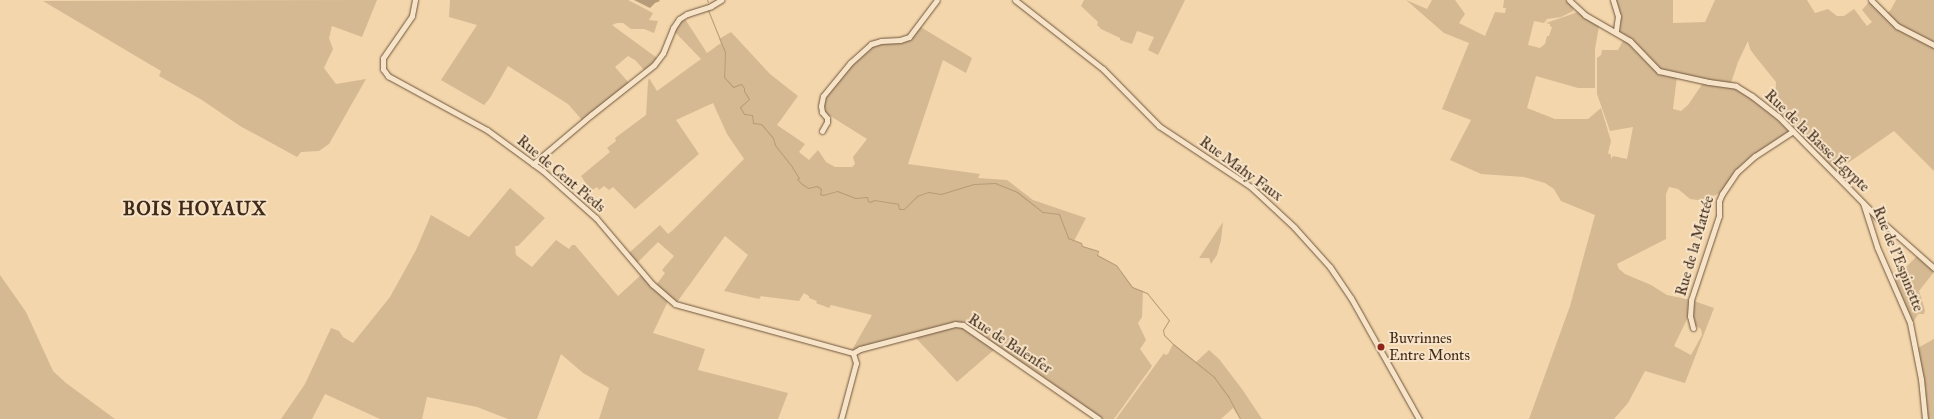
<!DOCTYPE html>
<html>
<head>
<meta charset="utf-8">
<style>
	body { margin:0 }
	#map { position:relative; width:1934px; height:419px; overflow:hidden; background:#f3d6ab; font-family:"IM FELL Great Primer",serif }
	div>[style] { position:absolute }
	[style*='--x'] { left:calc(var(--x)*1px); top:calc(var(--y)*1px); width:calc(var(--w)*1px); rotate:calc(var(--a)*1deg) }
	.green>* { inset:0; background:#d5b992 }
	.water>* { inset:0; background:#b69c79 }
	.stream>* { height:1px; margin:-0.5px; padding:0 0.5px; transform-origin:0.5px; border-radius:0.5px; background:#b69c79 }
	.roads { filter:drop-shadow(0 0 1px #6e553e) drop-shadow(0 0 1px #6e553e) }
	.minor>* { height:5px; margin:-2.5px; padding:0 2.5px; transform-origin:2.5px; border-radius:2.5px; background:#f7e4c8 }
	.dots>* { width:11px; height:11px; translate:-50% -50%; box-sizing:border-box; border:2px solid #f7e4c8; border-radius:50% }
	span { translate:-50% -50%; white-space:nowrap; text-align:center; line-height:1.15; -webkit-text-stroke:4px #f7e4c8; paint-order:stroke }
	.street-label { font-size:15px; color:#412a19 }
	.poi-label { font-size:15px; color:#412a19 }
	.left { translate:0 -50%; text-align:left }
	.district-label { font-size:19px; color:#412a19; font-weight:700; letter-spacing:1px }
</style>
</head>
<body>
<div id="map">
	<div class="green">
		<div style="clip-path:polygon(377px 0,362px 37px,332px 26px,329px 38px,333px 49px,324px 68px,336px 84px,366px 79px,329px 144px,319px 151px,301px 152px,297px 157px,240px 126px,202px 100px,159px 76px,161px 71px,43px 1px)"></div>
		<div style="clip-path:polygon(450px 0,628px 0,653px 13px,649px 20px,658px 21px,654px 33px,644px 29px,631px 29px,623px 23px,617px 23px,612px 25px,657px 58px,645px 71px,635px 60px,628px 56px,615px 67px,629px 83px,582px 120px,568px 104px,508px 66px,490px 98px,484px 105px,441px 80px,477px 25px,449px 17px)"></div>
		<div style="clip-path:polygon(1084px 0,1185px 0,1158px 55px,1148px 50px,1154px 37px,1137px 31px,1132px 44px,1120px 40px,1120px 38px,1101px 29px,1097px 25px,1098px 22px,1081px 6px)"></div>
		<div style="clip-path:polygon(evenodd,1406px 0,1427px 9px,1432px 0,1455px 0,1465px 14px,1459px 23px,1485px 36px,1495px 12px,1505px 13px,1506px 8px,1503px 8px,1504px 0,1567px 0,1573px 8px,1573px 11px,1561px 17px,1547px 19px,1544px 23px,1534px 21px,1528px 45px,1540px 48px,1545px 44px,1547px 36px,1549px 36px,1552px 27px,1550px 26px,1550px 24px,1546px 23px,1578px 12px,1599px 26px,1595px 49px,1595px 88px,1578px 88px,1536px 76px,1527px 108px,1555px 119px,1588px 119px,1601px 108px,1611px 141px,1608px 153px,1611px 155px,1611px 159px,1613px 156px,1627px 159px,1633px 127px,1610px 131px,1597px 94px,1597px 58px,1601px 55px,1602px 50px,1618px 50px,1624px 39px,1652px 68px,1677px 76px,1673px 109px,1681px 111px,1688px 105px,1703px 83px,1728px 86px,1738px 89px,1765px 107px,1788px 129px,1788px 132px,1758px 153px,1722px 192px,1709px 198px,1698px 200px,1690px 199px,1678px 189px,1669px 187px,1666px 194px,1666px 239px,1617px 264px,1619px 269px,1625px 274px,1651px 285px,1667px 295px,1691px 300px,1714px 308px,1685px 383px,1645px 371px,1628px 403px,1614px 419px,1529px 419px,1570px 306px,1595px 215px,1561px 201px,1554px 189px,1545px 183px,1524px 177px,1481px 174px,1450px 160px,1471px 120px,1442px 109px,1469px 43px,1444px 33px,1406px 0,1688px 317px,1693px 324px,1701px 329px,1702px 335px,1691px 355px,1674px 346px,1688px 317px)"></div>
		<div style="clip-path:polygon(1615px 0,1673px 0,1673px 23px,1705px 22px,1715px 0,1807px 0,1815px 13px,1828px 9px,1837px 16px,1844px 16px,1854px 9px,1867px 26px,1872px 22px,1862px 10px,1870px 1px,1887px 18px,1934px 46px,1934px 171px,1894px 131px,1835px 172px,1775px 111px,1776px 82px,1755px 56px,1750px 49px,1748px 41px,1738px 62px,1731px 83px,1713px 81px,1661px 70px,1631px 40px,1620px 32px,1620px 18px)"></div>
		<div style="clip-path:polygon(1896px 0,1934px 0,1934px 43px,1905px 30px,1885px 14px,1890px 11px)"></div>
		<div style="clip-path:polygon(685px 19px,707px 53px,721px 43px,719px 39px,731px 32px,770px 74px,798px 96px,777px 125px,805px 144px,799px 152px,809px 160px,818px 150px,826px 162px,835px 167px,852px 167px,855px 164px,853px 157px,867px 139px,824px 112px,822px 110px,824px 97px,840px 76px,867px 49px,879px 43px,901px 41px,919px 26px,972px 58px,966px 73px,943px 60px,908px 164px,980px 174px,978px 178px,1007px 180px,1033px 200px,1086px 218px,1074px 241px,1081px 243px,1082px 246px,1098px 251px,1097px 255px,1116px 265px,1132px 287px,1143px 291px,1142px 317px,1138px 323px,1146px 340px,1140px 349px,1152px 366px,1114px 419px,1101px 419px,961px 322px,852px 350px,872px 315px,831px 305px,829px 308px,816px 303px,817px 301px,809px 298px,809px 296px,804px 293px,799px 301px,761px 296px,759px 299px,724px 291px,748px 255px,725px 236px,677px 302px,656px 285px,665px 273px,662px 270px,674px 256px,658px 242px,637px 263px,629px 253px,660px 225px,668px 234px,673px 230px,744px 159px,727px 134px,713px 103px,676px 120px,699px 154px,635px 209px,613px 187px,609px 190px,604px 186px,599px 190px,597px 187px,591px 191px,581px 176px,610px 152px,607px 148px,616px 141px,615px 138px,646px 115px,648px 82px,649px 78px,657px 91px,701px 59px,674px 31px,679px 23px)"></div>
		<div style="clip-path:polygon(510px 188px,545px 218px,518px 246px,515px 246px,516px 255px,532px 267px,556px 240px,569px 249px,572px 245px,575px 245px,618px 296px,641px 275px,668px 301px,653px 333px,705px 349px,698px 370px,788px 393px,778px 419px,599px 419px,609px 388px,583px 373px,561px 354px,537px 419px,508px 419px,477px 407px,427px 397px,422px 419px,380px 419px,325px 394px,312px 419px,281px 419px,305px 384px,331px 328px,339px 331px,343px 337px,353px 343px,390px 297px,416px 250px,431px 215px,469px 237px)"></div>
		<div style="clip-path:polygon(1223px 222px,1221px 240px,1217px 255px,1211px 264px,1209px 258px,1199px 258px)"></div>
		<div style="clip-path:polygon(1919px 254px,1934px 268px,1934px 272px,1919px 291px,1925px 310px,1924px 314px,1918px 314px,1914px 321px,1909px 320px,1891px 282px)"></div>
		<div style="clip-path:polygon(0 275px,26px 312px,53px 371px,66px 383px,115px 419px,0 419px)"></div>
		<div style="clip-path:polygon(955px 326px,964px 327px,995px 349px,957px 382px,915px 337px)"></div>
		<div style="clip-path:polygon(1934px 339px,1934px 419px,1925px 419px,1916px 349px)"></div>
		<div style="clip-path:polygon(1173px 344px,1196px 362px,1209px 350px,1219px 359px,1242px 389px,1262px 419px,1240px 419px,1233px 408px,1221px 419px,1116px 419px,1164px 353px,1165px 355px,1168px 354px)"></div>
	</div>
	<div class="water">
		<div style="clip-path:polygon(634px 0,659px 0,660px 1px,655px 3px,650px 8px)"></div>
	</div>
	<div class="stream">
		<div style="--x:707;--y:0;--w:2;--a:63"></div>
		<div style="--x:708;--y:10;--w:45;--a:68"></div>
		<div style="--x:725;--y:52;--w:25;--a:92"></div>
		<div style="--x:724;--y:77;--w:13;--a:48"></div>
		<div style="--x:733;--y:87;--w:9;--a:-21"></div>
		<div style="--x:741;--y:84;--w:5;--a:53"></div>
		<div style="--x:744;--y:88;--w:3;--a:90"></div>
		<div style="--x:744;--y:91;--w:9;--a:58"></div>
		<div style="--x:749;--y:99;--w:12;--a:138"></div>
		<div style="--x:740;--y:107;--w:8;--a:60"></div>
		<div style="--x:744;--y:114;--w:8;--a:7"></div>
		<div style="--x:752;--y:115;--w:8;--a:83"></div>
		<div style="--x:753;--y:123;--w:8;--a:7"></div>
		<div style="--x:761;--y:124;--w:18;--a:49"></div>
		<div style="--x:773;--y:138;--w:7;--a:74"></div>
		<div style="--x:775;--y:145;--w:28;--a:52"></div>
		<div style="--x:792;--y:167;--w:13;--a:58"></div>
		<div style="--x:799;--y:178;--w:2;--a:153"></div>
		<div style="--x:797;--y:179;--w:7;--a:45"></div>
		<div style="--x:802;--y:184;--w:7;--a:34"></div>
		<div style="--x:808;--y:188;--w:9;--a:-13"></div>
		<div style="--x:817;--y:186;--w:5;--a:37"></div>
		<div style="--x:821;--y:189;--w:5;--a:101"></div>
		<div style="--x:820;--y:194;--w:3;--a:18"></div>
		<div style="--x:823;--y:195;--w:15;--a:-16"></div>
		<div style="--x:837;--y:191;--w:19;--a:21"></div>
		<div style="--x:855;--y:198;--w:12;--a:-5"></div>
		<div style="--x:867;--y:197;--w:4;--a:76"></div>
		<div style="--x:868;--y:201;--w:2;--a:27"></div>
		<div style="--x:870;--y:202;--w:4;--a:-27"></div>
		<div style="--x:874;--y:200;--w:24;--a:9"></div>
		<div style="--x:898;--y:204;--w:5;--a:79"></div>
		<div style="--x:899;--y:209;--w:5;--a:0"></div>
		<div style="--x:904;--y:209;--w:18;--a:-45"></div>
		<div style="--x:917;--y:196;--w:12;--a:-20"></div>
		<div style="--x:928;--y:192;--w:13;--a:9"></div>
		<div style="--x:941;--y:194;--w:34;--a:-17"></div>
		<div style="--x:974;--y:184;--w:21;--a:-3"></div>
		<div style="--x:995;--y:183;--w:24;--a:22"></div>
		<div style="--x:1017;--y:192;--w:33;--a:38"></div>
		<div style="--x:1043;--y:212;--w:16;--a:7"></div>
		<div style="--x:1059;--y:214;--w:26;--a:69"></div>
		<div style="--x:1068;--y:238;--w:14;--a:21"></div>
		<div style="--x:1081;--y:243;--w:3;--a:72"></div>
		<div style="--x:1082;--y:246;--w:17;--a:17"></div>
		<div style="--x:1098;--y:251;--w:4;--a:104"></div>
		<div style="--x:1097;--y:255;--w:21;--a:28"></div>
		<div style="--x:1116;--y:265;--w:27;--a:54"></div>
		<div style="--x:1132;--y:287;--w:16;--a:22"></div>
		<div style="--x:1147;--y:293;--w:35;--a:51"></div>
		<div style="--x:1169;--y:320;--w:12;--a:121"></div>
		<div style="--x:1163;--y:330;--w:5;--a:79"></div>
		<div style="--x:1164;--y:335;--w:13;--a:45"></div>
		<div style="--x:1173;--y:344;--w:53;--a:38.8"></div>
		<div style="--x:1214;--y:377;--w:24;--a:54"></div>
		<div style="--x:1228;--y:396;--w:26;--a:62"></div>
	</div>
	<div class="roads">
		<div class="minor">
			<div style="--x:415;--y:0;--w:16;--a:101"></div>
			<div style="--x:412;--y:16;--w:51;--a:124.6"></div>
			<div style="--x:383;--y:58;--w:11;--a:90"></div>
			<div style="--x:383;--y:69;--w:9;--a:54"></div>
			<div style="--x:388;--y:76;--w:113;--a:28.6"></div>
			<div style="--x:487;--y:130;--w:69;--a:36.2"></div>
			<div style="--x:543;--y:171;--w:71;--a:41.6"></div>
			<div style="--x:596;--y:218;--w:87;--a:49.7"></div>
			<div style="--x:652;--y:284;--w:30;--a:41"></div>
			<div style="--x:675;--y:304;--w:185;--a:15.4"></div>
			<div style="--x:1015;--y:0;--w:112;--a:38.1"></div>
			<div style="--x:1103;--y:69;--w:80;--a:45.5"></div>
			<div style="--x:1159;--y:126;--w:110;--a:33.5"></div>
			<div style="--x:1251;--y:187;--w:59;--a:42.9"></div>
			<div style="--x:1294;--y:227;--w:54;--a:48"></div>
			<div style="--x:1330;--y:267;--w:37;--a:56"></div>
			<div style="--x:1351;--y:298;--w:139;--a:60.7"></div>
			<div style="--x:1569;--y:0;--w:22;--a:43"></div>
			<div style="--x:1585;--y:15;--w:52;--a:30"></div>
			<div style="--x:1630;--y:41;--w:42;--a:46"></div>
			<div style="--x:1659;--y:71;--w:51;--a:12.4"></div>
			<div style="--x:1709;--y:82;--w:27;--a:8"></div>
			<div style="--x:1736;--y:86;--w:19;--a:32"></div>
			<div style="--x:1752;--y:96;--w:33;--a:38"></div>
			<div style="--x:1778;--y:116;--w:147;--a:45.6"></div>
			<div style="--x:1881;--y:221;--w:71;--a:41.6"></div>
			<div style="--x:1613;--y:0;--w:17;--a:73"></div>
			<div style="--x:1618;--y:16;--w:15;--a:98"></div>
			<div style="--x:1871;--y:0;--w:37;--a:45"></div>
			<div style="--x:1897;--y:26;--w:42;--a:27.2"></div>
			<div style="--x:822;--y:131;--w:10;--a:-61"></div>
			<div style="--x:827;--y:122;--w:4;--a:-90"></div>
			<div style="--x:827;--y:118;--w:8;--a:-130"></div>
			<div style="--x:822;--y:112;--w:6;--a:-99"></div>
			<div style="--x:821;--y:106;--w:10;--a:-79"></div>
			<div style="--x:823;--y:96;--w:43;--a:-50.7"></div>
			<div style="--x:850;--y:63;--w:28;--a:-42"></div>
			<div style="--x:871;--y:44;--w:10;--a:-17"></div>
			<div style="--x:881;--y:41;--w:19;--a:-3"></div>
			<div style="--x:900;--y:40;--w:9;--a:-18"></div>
			<div style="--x:909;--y:37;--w:46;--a:-52.9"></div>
			<div style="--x:533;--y:164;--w:76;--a:-40.2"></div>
			<div style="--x:591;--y:115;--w:80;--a:-38.4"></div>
			<div style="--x:654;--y:65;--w:15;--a:-53"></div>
			<div style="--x:663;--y:53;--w:27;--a:-68"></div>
			<div style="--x:673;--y:28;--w:11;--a:-56"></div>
			<div style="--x:679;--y:19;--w:9;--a:-32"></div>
			<div style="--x:687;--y:14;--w:25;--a:-18"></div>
			<div style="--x:711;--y:6;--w:12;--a:-31"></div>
			<div style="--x:1863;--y:203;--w:46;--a:72.3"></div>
			<div style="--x:1877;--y:247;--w:83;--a:66.5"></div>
			<div style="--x:1910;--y:323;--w:57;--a:78.9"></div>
			<div style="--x:1921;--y:379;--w:40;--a:84.3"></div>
			<div style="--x:1693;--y:328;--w:12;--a:-104"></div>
			<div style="--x:1690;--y:316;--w:16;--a:-86"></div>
			<div style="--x:1691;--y:300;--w:89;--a:-71.6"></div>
			<div style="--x:1719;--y:216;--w:15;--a:-90"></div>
			<div style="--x:1719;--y:201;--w:8;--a:-67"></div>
			<div style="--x:1722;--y:194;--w:27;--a:-56"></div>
			<div style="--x:1737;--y:172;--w:24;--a:-42"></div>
			<div style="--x:1755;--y:156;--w:45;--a:-33.3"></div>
			<div style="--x:853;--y:353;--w:8;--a:-30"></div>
			<div style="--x:860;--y:349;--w:98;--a:-14.7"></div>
			<div style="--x:955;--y:324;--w:8;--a:7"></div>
			<div style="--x:963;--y:325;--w:165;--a:34.7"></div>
			<div style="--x:841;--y:419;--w:58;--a:-75"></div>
			<div style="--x:856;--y:363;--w:10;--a:-107"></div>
		</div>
	</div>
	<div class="dots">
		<div style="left:1381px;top:347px;background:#8f2418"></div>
	</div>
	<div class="street-label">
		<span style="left:1817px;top:141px;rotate:44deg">Rue de la Basse Égypte</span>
		<span style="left:1241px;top:169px;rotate:36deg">Rue Mahy Faux</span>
		<span style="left:561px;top:174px;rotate:40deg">Rue de Cent Pieds</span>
		<span style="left:1695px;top:246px;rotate:-74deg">Rue de la Mattée</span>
		<span style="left:1898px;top:259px;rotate:68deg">Rue de l'Espinette</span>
		<span style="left:1010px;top:344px;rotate:33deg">Rue de Balenfer</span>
	</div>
	<div class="poi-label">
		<span class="left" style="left:1389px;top:347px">Buvrinnes<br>Entre Monts</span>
	</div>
	<div class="district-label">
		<span style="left:195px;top:209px">BOIS HOYAUX</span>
	</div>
</div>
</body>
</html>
